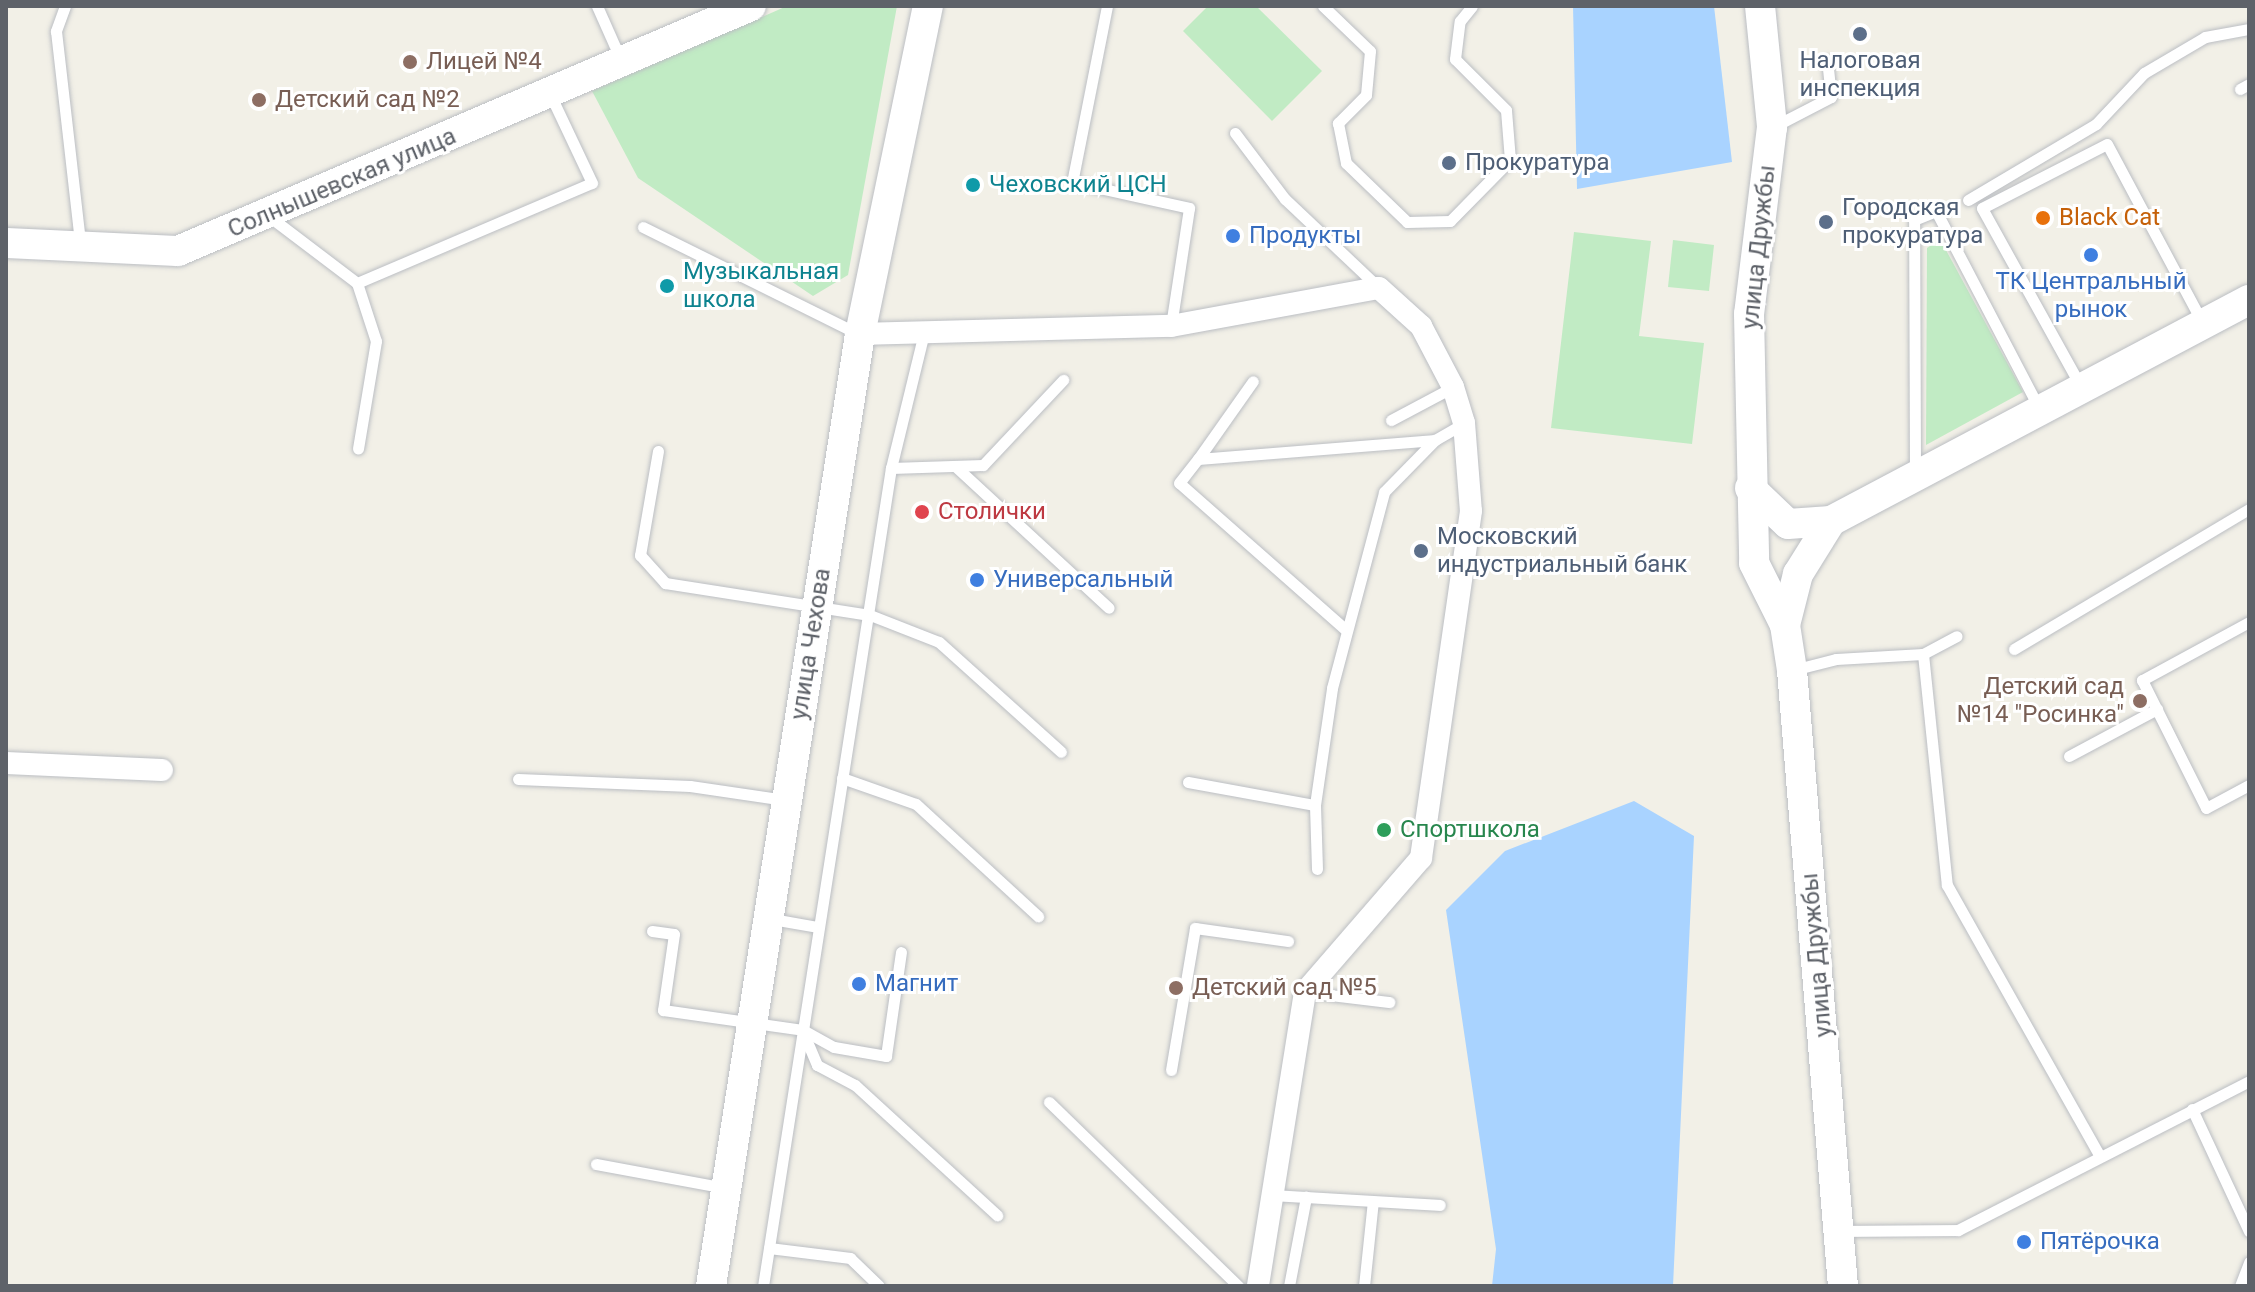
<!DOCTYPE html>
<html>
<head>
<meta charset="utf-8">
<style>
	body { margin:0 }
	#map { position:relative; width:2255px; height:1292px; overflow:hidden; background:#f2f0e7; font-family:Roboto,sans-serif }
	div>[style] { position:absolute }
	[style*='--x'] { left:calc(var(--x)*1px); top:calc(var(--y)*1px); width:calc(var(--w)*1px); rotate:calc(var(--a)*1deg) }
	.green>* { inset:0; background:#c1ebc4 }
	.water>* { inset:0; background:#a9d3ff }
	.roads { filter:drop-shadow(0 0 2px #bbbec3) drop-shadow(0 0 2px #bbbec3) }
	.lane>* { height:11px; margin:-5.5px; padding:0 5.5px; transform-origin:5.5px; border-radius:5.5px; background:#fff }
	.street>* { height:22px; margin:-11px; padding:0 11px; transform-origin:11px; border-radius:11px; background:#fff }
	.secondary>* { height:30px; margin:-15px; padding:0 15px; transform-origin:15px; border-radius:15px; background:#fff }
	.dots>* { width:22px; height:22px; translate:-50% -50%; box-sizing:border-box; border:4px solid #fff; border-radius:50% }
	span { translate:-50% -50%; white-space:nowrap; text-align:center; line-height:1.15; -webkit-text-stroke:6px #fff; paint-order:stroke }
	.service-label { font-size:24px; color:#4e5e75 }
	.left { translate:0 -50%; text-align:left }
	.education-label { font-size:24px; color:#785e54 }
	.right { translate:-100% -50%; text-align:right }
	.street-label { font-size:24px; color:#5e6269 }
	.culture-label { font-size:24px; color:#0d838f }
	.food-label { font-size:24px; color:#c56008 }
	.shop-label { font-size:24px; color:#366cbe }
	.health-label { font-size:24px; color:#be3a42 }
	.leisure-label { font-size:24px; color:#27864d }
	.frame { position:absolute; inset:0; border:8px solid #5e6269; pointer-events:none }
</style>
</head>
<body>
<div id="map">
	<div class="green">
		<div style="clip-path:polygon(787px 6px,897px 6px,848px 275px,813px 296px,638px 178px,592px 91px)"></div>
		<div style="clip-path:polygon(1208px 6px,1256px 6px,1322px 71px,1272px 121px,1183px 31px)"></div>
		<div style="clip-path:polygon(1574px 232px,1651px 241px,1639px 336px,1704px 343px,1692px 444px,1551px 428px)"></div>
		<div style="clip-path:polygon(1940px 239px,2023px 392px,1926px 445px,1927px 248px)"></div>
		<div style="clip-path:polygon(1673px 240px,1714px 245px,1709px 291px,1668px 287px)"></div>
	</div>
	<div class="water">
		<div style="clip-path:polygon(1573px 6px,1714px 6px,1732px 162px,1577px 189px)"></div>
		<div style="clip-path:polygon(1634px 801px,1694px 836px,1673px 1286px,1492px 1286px,1496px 1249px,1446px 910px,1505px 851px)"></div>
	</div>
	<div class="roads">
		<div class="lane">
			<div style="--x:65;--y:6;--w:27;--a:110"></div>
			<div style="--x:56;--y:31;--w:213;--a:83.5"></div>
			<div style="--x:597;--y:6;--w:57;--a:66.1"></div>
			<div style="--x:1107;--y:6;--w:179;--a:101.2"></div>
			<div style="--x:1072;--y:182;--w:120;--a:12.5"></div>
			<div style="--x:1189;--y:208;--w:119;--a:98.7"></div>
			<div style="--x:1323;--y:6;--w:65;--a:43.8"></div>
			<div style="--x:1370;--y:51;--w:44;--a:95.2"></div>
			<div style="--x:1366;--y:95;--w:40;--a:135"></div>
			<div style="--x:1338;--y:123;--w:41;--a:78.7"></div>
			<div style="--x:1346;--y:163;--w:85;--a:44"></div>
			<div style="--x:1407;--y:222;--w:43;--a:-1.3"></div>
			<div style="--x:1450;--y:221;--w:86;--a:-45.5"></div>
			<div style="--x:1510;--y:160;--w:50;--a:-94.6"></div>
			<div style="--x:1506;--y:110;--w:72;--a:-135"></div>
			<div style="--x:1455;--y:59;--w:38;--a:-83"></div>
			<div style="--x:1460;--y:21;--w:19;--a:-51"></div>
			<div style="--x:2240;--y:89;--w:10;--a:-29"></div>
			<div style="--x:1773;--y:127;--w:65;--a:-27.3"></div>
			<div style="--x:1831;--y:97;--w:36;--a:-96"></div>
			<div style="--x:1235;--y:133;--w:83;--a:52.9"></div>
			<div style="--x:1285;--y:199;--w:128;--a:43.4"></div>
			<div style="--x:1968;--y:200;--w:149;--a:-30.7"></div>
			<div style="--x:2096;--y:124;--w:70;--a:-46.7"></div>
			<div style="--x:2144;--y:73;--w:71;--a:-30.5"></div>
			<div style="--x:2205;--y:37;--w:45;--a:-10.3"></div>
			<div style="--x:270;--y:217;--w:109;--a:37.2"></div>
			<div style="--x:357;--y:283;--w:255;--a:-23.1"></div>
			<div style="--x:592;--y:183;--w:98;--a:-115.3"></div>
			<div style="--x:643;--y:227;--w:239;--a:26.4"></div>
			<div style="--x:357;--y:283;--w:61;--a:71.9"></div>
			<div style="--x:376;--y:341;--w:109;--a:99.5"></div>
			<div style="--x:2080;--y:385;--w:202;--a:-119"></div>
			<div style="--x:1982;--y:208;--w:140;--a:-27.1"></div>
			<div style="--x:2107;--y:144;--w:204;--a:61.9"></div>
			<div style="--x:1391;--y:420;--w:70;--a:-28"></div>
			<div style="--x:658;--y:451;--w:106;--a:99.8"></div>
			<div style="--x:640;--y:555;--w:38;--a:48"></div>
			<div style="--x:665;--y:583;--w:207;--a:8.9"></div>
			<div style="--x:870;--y:615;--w:74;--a:21.4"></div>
			<div style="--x:939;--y:642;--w:164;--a:42"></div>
			<div style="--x:1198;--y:459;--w:95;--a:-54.8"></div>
			<div style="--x:955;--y:466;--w:209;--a:42.7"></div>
			<div style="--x:891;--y:468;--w:92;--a:-1.9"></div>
			<div style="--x:983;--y:465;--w:117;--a:-46.7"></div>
			<div style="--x:1915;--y:472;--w:252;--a:-90.2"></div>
			<div style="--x:1914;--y:220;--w:24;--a:-22"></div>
			<div style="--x:1936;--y:211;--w:222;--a:62.4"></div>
			<div style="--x:2249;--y:622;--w:122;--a:151.5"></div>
			<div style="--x:2142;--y:680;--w:143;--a:63.4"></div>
			<div style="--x:2206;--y:808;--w:49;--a:-28.1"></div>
			<div style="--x:1346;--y:630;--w:222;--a:-138.6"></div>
			<div style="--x:1179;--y:483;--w:31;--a:-52"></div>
			<div style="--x:1198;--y:459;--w:238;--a:-4.6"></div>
			<div style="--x:1435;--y:440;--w:34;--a:-30"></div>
			<div style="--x:2014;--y:649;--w:274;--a:-30.8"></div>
			<div style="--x:1923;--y:654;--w:38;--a:-28"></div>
			<div style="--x:1793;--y:670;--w:44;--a:-14.3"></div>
			<div style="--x:1836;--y:659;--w:87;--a:-3.3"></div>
			<div style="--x:1923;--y:654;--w:232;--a:84.1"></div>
			<div style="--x:1947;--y:885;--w:310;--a:60.6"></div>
			<div style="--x:2069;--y:756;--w:100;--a:-28.1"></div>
			<div style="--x:842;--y:778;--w:78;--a:19.4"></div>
			<div style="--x:916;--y:804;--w:166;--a:42.6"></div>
			<div style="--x:518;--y:779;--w:172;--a:2.3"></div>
			<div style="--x:690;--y:786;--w:96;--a:8.4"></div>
			<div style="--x:1188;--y:782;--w:129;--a:10.3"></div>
			<div style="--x:1317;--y:869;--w:64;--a:-91.8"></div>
			<div style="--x:1315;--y:805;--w:118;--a:-81.7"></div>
			<div style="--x:1332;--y:688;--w:203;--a:-75.1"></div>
			<div style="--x:1384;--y:492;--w:73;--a:-45.6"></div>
			<div style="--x:772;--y:919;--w:47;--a:9.9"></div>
			<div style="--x:652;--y:931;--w:22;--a:8"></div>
			<div style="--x:674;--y:934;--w:77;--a:98.2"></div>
			<div style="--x:663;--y:1010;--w:141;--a:8.1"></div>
			<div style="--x:803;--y:1030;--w:35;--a:29"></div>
			<div style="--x:834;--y:1047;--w:53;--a:9.8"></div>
			<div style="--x:886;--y:1056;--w:105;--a:-81.8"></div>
			<div style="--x:1305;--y:992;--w:85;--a:6.8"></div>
			<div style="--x:803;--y:1032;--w:36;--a:67"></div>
			<div style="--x:817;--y:1065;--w:43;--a:27.8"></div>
			<div style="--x:855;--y:1085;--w:193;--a:42.5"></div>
			<div style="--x:1171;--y:1070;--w:144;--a:-80.4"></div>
			<div style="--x:1195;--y:928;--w:94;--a:8"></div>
			<div style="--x:1049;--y:1102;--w:264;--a:44.2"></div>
			<div style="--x:2192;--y:1109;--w:135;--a:65"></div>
			<div style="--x:596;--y:1164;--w:131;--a:10.5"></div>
			<div style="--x:1273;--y:1195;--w:167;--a:3.4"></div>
			<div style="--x:1841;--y:1231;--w:117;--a:-0.5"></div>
			<div style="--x:1958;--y:1230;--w:327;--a:-27.1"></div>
			<div style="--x:769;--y:1248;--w:82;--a:7"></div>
			<div style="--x:850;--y:1258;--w:40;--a:44"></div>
			<div style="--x:763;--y:1286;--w:828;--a:-81.11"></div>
			<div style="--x:891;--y:468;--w:135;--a:-76.3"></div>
			<div style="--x:1289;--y:1286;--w:91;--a:-79.2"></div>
			<div style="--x:1364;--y:1286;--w:85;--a:-84"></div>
			<div style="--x:2240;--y:1286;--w:26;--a:-69"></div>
		</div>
		<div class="street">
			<div style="--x:860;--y:334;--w:311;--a:-1.5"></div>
			<div style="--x:1171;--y:326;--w:211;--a:-10.4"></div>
			<div style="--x:1379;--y:288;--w:57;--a:42.1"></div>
			<div style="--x:1421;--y:326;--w:69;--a:62.3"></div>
			<div style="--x:1453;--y:387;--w:38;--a:73"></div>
			<div style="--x:1464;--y:423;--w:88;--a:85.5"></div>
			<div style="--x:1471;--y:511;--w:351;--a:98.2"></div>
			<div style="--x:1421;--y:858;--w:177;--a:130.9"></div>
			<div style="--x:1305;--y:992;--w:298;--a:99.1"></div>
			<div style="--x:6;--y:763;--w:156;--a:2.6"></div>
		</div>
		<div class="secondary">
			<div style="--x:1760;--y:6;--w:122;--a:84.3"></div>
			<div style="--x:1772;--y:127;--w:188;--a:97"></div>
			<div style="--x:1749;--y:314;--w:249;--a:88.8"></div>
			<div style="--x:1754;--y:563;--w:69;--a:63.4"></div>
			<div style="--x:1785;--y:625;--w:46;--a:81.2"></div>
			<div style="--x:1792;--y:670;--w:618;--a:85.27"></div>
			<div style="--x:6;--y:243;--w:172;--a:2.7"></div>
			<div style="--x:178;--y:251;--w:623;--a:-23.15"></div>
			<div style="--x:1750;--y:488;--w:52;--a:43.5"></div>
			<div style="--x:1788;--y:524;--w:43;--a:-4"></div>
			<div style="--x:1831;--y:521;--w:473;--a:-27.9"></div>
			<div style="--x:1785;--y:625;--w:53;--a:-75.7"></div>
			<div style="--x:1798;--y:574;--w:62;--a:-58.1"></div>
			<div style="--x:711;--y:1286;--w:964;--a:-81.1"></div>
			<div style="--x:860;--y:334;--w:335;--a:-78.3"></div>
		</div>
	</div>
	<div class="dots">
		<div style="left:1860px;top:34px;background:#5c6f8a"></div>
		<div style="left:410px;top:62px;background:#8d6e63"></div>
		<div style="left:259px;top:100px;background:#8d6e63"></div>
		<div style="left:1449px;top:163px;background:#5c6f8a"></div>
		<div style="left:973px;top:185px;background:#0f9aa8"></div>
		<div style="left:2043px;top:218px;background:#e8710a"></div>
		<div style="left:1826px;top:222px;background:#5c6f8a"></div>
		<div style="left:1233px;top:236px;background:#3f7fe0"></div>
		<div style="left:2091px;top:255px;background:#3f7fe0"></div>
		<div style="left:667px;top:286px;background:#0f9aa8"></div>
		<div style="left:922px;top:512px;background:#e0444e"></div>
		<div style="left:1421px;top:551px;background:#5c6f8a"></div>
		<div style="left:977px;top:580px;background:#3f7fe0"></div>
		<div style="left:2140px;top:701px;background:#8d6e63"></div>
		<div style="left:1384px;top:830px;background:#2e9e5b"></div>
		<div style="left:859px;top:984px;background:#3f7fe0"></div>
		<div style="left:1176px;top:988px;background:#8d6e63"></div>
		<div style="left:2024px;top:1242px;background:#3f7fe0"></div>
	</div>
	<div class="service-label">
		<span style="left:1860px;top:75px">Налоговая<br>инспекция</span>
		<span class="left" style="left:1465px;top:163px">Прокуратура</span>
		<span class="left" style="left:1842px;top:222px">Городская<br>прокуратура</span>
		<span class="left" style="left:1437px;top:551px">Московский<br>индустриальный банк</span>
	</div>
	<div class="education-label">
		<span class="left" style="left:426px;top:62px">Лицей №4</span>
		<span class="left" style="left:275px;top:100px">Детский сад №2</span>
		<span class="right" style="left:2124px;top:701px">Детский сад<br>№14 "Росинка"</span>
		<span class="left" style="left:1192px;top:988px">Детский сад №5</span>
	</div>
	<div class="street-label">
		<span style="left:342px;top:183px;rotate:-23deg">Солнышевская улица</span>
		<span style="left:1759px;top:247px;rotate:-84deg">улица Дружбы</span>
		<span style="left:811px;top:644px;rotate:-81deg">улица Чехова</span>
		<span style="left:1817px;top:955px;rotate:-95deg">улица Дружбы</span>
	</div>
	<div class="culture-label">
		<span class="left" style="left:989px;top:185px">Чеховский ЦСН</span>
		<span class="left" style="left:683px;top:286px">Музыкальная<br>школа</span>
	</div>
	<div class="food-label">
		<span class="left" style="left:2059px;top:218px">Black Cat</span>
	</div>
	<div class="shop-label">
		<span class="left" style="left:1249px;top:236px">Продукты</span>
		<span style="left:2091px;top:296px">ТК Центральный<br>рынок</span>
		<span class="left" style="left:993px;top:580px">Универсальный</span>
		<span class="left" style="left:875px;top:984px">Магнит</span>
		<span class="left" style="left:2040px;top:1242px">Пятёрочка</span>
	</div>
	<div class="health-label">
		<span class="left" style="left:938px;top:512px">Столички</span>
	</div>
	<div class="leisure-label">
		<span class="left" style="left:1400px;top:830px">Спортшкола</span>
	</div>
	<div class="frame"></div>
</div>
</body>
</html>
